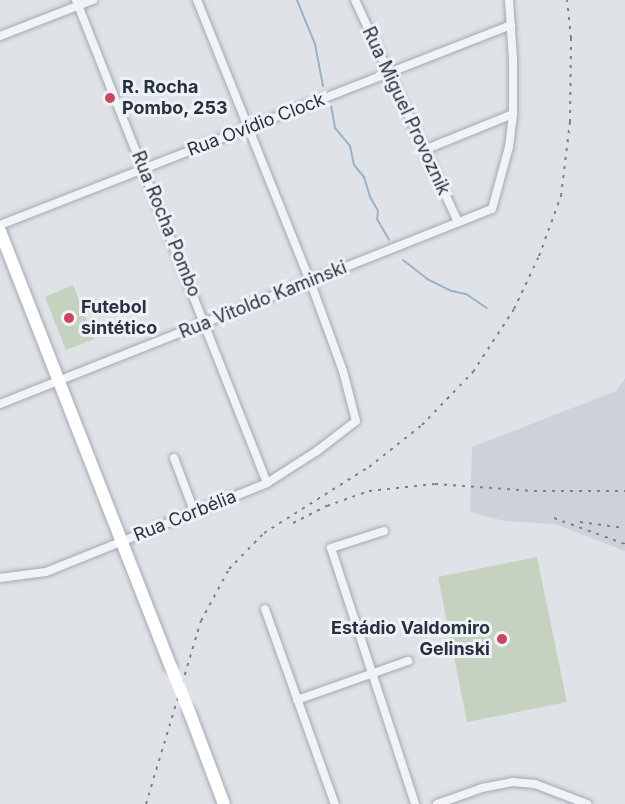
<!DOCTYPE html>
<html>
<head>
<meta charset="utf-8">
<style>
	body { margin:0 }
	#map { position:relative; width:625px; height:804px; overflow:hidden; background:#dfe3e8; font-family:Inter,sans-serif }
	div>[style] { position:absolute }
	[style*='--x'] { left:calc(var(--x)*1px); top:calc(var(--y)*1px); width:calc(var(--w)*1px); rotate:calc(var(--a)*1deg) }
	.built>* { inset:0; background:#cdd2da }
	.green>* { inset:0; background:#c5d2c0 }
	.stream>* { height:2px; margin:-1px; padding:0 1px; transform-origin:1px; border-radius:1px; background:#9ab2c8 }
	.roads { filter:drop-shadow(0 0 2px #a4aab2) drop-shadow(0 0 2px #a4aab2) }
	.street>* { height:8px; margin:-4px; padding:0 4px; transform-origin:4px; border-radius:4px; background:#f1f3f6 }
	.secondary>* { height:12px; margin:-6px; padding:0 6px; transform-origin:6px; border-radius:6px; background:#fff }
	.rail>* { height:2px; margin-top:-1px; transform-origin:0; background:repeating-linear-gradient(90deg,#788391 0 3px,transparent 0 9px) }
	.secondary-bridge>* { height:12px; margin:-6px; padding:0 6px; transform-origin:6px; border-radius:6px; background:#fff }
	.dots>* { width:16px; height:16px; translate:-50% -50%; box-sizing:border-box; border:3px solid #eef2f6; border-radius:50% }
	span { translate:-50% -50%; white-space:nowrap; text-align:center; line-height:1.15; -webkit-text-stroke:6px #eef2f6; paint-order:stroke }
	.poi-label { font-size:18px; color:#28313f; font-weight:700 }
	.left { translate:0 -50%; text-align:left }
	.right { translate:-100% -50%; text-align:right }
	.street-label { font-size:18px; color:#28313f }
</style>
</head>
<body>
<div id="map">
	<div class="built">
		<div style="clip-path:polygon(625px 378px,625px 551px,555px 524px,505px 521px,470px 512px,472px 447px,616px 391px)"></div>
	</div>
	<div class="green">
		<div style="clip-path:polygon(73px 285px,94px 339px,66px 350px,45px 297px)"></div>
		<div style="clip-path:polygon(537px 557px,567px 702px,467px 722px,438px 577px)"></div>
	</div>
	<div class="stream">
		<div style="--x:297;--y:0;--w:48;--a:67.8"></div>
		<div style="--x:315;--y:44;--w:43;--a:79.2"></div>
		<div style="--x:331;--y:105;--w:23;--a:80"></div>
		<div style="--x:335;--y:128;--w:23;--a:50"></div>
		<div style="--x:350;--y:146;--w:19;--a:78"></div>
		<div style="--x:354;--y:165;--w:16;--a:50"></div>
		<div style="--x:364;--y:177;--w:21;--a:73"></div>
		<div style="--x:370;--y:197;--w:16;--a:60"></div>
		<div style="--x:378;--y:211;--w:8;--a:97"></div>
		<div style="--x:377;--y:219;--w:24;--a:60"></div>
		<div style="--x:403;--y:260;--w:31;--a:38"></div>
		<div style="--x:427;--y:279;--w:28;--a:26"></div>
		<div style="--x:452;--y:291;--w:14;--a:12"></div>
		<div style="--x:466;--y:294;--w:25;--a:34"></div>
	</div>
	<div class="roads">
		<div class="street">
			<div style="--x:76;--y:0;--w:519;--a:68.42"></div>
			<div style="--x:355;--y:0;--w:245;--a:65.1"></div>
			<div style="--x:0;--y:36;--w:100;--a:-21.2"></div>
			<div style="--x:424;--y:150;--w:96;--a:-22"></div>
			<div style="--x:0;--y:225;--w:549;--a:-21.37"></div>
			<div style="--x:0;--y:404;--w:529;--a:-21.62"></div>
			<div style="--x:492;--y:209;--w:64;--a:-74.7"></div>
			<div style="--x:509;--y:147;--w:33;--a:-83"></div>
			<div style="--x:513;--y:114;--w:55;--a:-90"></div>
			<div style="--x:513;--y:59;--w:59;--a:-93.9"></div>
			<div style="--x:174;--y:458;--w:57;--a:69.3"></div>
			<div style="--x:384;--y:531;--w:56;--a:162.2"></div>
			<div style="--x:331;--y:548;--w:269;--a:71.8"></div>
			<div style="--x:0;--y:578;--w:46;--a:-7.4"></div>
			<div style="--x:46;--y:572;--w:238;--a:-21.9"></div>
			<div style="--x:267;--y:483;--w:59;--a:-32.6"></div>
			<div style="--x:317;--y:451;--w:49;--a:-37.6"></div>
			<div style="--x:356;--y:421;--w:52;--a:-104.6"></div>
			<div style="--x:343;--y:371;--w:96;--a:-110.1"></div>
			<div style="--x:310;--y:281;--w:303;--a:-111.9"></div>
			<div style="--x:265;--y:609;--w:207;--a:70.3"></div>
			<div style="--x:297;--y:700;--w:118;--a:-19.4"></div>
			<div style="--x:437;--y:804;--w:48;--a:-19.6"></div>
			<div style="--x:482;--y:788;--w:31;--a:-11"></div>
			<div style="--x:512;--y:782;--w:23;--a:5"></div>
			<div style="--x:535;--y:784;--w:56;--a:21"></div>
		</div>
		<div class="secondary">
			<div style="--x:0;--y:231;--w:468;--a:68.6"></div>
			<div style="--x:189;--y:711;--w:99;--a:69.4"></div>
		</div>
	</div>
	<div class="rail">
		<div style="--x:554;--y:518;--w:76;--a:20.1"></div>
		<div style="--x:580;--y:522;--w:45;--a:7.6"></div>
		<div style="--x:293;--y:523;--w:38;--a:-27"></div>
		<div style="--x:327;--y:506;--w:45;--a:-19.7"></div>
		<div style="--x:369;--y:491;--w:66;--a:-6.1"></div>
		<div style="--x:435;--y:484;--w:99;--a:4"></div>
		<div style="--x:534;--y:491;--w:91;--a:0"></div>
		<div style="--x:146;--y:804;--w:191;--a:-73.3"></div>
		<div style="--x:201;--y:621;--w:59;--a:-61.7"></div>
		<div style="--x:229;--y:569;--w:50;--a:-45.8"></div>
		<div style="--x:264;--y:533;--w:124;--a:-32.2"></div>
		<div style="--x:369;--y:467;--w:68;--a:-38.4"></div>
		<div style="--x:422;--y:425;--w:74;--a:-46.1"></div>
		<div style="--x:473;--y:372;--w:75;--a:-56.9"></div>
		<div style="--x:514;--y:309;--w:59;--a:-64.7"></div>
		<div style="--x:539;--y:256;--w:64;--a:-69.9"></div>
		<div style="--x:561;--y:196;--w:75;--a:-83.1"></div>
		<div style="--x:570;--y:122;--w:84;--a:-89.3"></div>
		<div style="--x:571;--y:38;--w:38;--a:-96"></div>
	</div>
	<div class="secondary-bridge">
		<div style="--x:171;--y:667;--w:48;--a:67.8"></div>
	</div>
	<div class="dots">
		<div style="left:110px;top:98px;background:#cc455f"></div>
		<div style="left:69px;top:318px;background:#cc455f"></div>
		<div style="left:502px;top:639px;background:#cc455f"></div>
	</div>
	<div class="poi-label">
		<span class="left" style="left:122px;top:98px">R. Rocha<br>Pombo, 253</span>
		<span class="left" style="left:81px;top:318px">Futebol<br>sintético</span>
		<span class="right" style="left:490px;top:639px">Estádio Valdomiro<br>Gelinski</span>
	</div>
	<div class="street-label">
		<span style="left:406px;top:111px;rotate:65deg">Rua Miguel Provoznik</span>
		<span style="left:256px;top:125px;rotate:-21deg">Rua Ovídio Clock</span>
		<span style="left:166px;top:224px;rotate:68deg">Rua Rocha Pombo</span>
		<span style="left:263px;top:300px;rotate:-22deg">Rua Vitoldo Kaminski</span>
		<span style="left:185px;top:516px;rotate:-22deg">Rua Corbélia</span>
	</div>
</div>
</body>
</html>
